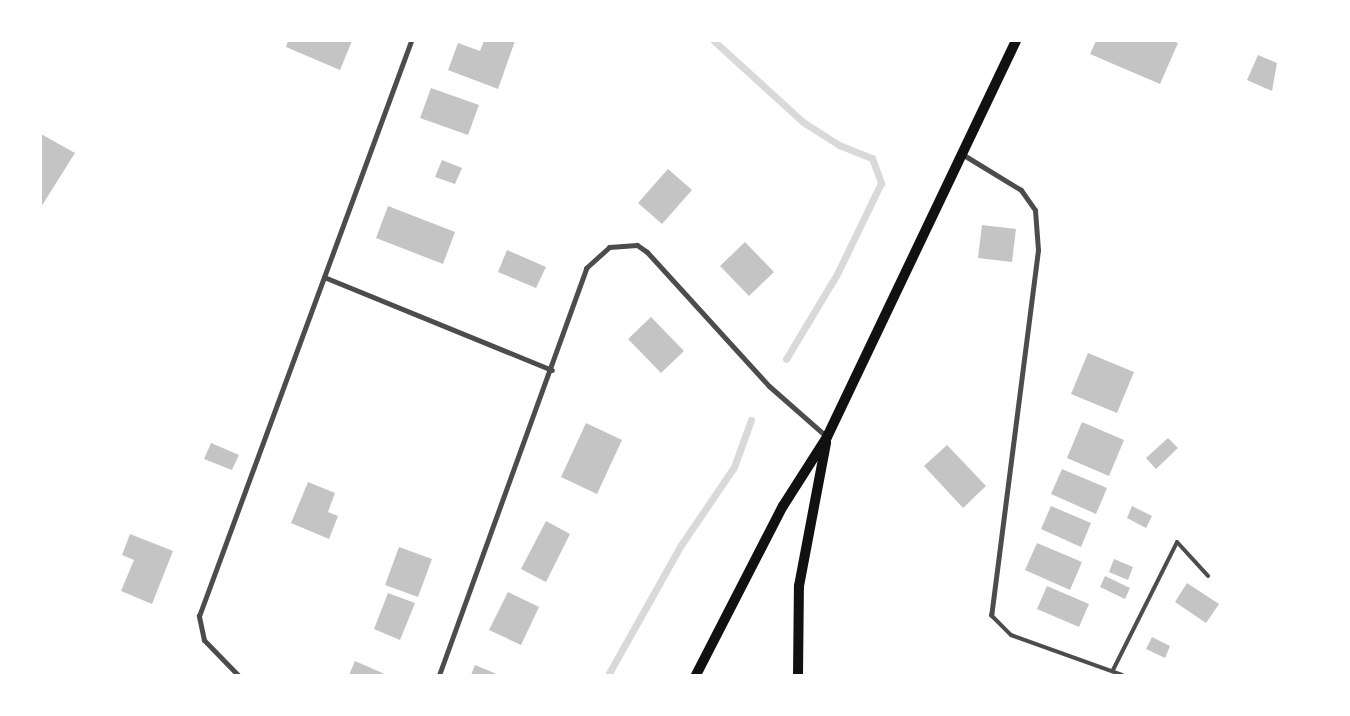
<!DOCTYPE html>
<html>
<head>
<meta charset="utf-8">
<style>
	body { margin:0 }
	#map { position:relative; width:1350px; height:716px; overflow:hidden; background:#fff; font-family:"Work Sans",sans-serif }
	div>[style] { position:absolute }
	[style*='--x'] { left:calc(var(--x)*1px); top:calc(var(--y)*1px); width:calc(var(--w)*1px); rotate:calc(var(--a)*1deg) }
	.stream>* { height:7px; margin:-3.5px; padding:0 3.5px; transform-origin:3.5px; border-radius:3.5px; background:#d9d9d9 }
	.building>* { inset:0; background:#c4c4c4 }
	.service>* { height:4px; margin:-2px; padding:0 2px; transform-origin:2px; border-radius:2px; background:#4c4c4c }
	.minor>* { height:5px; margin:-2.5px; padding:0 2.5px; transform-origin:2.5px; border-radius:2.5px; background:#4c4c4c }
	.secondary>* { height:10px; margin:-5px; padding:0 5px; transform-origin:5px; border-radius:5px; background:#111 }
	span { translate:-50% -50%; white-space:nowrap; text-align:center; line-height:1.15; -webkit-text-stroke:4.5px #fff; paint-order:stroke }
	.frame { position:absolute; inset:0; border:42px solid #fff; pointer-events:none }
</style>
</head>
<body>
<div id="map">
	<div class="stream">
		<div style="--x:714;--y:41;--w:120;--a:42.3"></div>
		<div style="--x:803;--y:122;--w:43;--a:32.6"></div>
		<div style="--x:839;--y:145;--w:35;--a:22"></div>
		<div style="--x:872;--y:158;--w:27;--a:70"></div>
		<div style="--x:881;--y:183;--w:101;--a:115.8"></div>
		<div style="--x:837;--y:274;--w:99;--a:121"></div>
		<div style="--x:608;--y:675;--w:149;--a:-60.7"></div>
		<div style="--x:681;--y:545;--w:94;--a:-55.8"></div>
		<div style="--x:734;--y:467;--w:50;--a:-70.1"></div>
	</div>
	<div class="building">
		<div style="clip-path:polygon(288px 41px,352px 41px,340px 70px,286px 47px)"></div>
		<div style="clip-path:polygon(484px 41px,515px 41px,498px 89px,448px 70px,458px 43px,480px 51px)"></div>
		<div style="clip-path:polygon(1096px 41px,1173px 41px,1178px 43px,1160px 84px,1090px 54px)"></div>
		<div style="clip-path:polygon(1258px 55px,1277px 63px,1272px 91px,1247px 80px)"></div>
		<div style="clip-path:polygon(431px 88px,479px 105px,468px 135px,420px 118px)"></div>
		<div style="clip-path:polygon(41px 134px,75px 153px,41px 207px)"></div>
		<div style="clip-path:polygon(442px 160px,462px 168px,455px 184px,435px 177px)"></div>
		<div style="clip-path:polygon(668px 169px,692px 190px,662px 224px,638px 203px)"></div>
		<div style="clip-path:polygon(388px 206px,455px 232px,443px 264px,376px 238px)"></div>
		<div style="clip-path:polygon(982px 225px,1016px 229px,1012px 262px,978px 258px)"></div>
		<div style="clip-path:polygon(745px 242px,774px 272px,749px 296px,720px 266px)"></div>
		<div style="clip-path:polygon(507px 250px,546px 267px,536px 288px,498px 272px)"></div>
		<div style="clip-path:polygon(651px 317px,684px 351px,661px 373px,628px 339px)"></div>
		<div style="clip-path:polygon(1088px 353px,1134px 372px,1117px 413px,1071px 394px)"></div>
		<div style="clip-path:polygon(1082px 422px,1124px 440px,1109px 476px,1067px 458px)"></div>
		<div style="clip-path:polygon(586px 423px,622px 440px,597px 494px,561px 477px)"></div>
		<div style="clip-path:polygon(1168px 438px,1178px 448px,1156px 469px,1146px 458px)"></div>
		<div style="clip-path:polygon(211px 443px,239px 455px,232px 470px,204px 459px)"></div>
		<div style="clip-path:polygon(947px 445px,986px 486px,963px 508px,924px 466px)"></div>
		<div style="clip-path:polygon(1062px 469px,1107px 488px,1096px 514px,1051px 494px)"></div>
		<div style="clip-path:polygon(308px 482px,335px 493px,328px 512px,338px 516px,329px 539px,291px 523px)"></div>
		<div style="clip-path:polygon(1051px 506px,1091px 523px,1081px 547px,1041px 529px)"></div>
		<div style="clip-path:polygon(1132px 506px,1152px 516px,1146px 528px,1127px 518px)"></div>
		<div style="clip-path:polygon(546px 521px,570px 534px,546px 582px,521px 569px)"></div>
		<div style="clip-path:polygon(130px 534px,173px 551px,152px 604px,121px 591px,134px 560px,122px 555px)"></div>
		<div style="clip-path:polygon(1037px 543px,1082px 562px,1070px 590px,1025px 570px)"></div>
		<div style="clip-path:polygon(399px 547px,432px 559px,418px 597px,385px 585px)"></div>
		<div style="clip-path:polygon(1114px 559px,1133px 567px,1128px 580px,1109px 572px)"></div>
		<div style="clip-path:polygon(1105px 576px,1130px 588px,1125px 599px,1100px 587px)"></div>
		<div style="clip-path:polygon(1187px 583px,1219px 604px,1206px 623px,1175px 602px)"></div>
		<div style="clip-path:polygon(1047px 586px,1089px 604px,1079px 627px,1037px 609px)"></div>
		<div style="clip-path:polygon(508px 592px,539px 607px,521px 645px,489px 630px)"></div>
		<div style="clip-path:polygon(388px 593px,415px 603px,400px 640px,374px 629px)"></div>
		<div style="clip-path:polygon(1152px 637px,1170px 646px,1165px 658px,1146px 649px)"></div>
		<div style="clip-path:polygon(355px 661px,387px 675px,349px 675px)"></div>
		<div style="clip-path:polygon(475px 665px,499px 675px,471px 675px)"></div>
	</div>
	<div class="service">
		<div style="--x:991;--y:615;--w:28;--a:45"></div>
		<div style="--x:1011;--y:635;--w:118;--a:19.8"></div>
		<div style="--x:1113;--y:670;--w:143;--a:-63.4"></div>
		<div style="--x:1177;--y:542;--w:46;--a:47.6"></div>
	</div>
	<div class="minor">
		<div style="--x:962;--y:154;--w:69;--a:31.4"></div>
		<div style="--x:1021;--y:190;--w:24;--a:55"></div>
		<div style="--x:1035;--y:210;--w:40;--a:85.7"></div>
		<div style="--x:1038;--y:250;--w:368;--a:97.3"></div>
		<div style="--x:324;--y:277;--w:246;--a:22.2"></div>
		<div style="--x:238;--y:675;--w:49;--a:-134.2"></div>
		<div style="--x:204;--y:640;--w:25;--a:-102"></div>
		<div style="--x:199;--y:616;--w:613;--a:-69.76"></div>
		<div style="--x:439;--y:675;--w:433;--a:-70.1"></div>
		<div style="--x:586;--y:268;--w:31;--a:-42"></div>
		<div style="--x:609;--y:247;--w:28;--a:-4"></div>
		<div style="--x:637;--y:245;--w:12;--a:35"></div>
		<div style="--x:647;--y:252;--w:181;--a:47.7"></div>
		<div style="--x:769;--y:386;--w:77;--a:41.3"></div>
	</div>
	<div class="secondary">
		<div style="--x:696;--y:675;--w:190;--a:-62.8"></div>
		<div style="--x:783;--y:506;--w:82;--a:-57.5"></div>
		<div style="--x:827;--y:437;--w:439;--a:-64.5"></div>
		<div style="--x:798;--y:675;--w:89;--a:-89.4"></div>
		<div style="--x:799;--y:586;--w:146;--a:-79.3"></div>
	</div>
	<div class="frame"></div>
</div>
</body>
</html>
